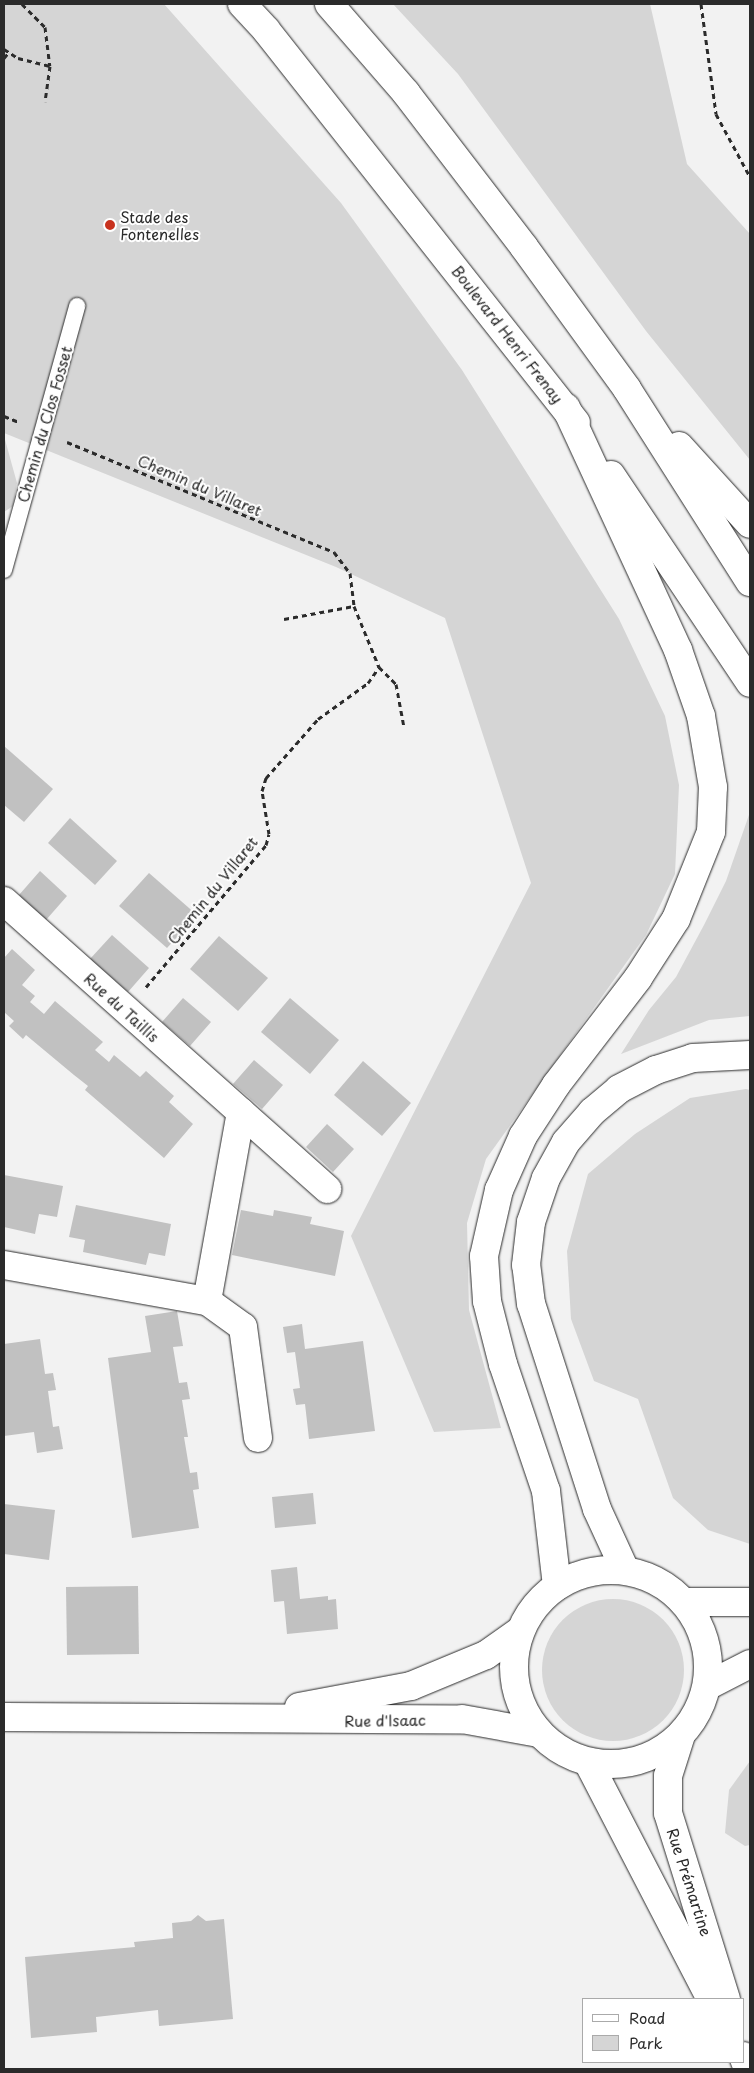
<!DOCTYPE html>
<html>
<head>
<meta charset="utf-8">
<style>
	body { margin:0 }
	#map { position:relative; width:754px; height:2073px; overflow:hidden; background:#f2f2f2; font-family:"Playpen Sans",sans-serif }
	div>[style] { position:absolute }
	[style*='--x'] { left:calc(var(--x)*1px); top:calc(var(--y)*1px); width:calc(var(--w)*1px); rotate:calc(var(--a)*1deg) }
	.green>* { inset:0; background:#d5d5d5 }
	.round { border-radius:50% }
	.building>* { inset:0; background:#c1c1c1 }
	.path>* { height:3px; margin-top:-1.5px; transform-origin:0; background:repeating-linear-gradient(90deg,#2b2b2b 0 5px,transparent 0 9px) }
	.roads { filter:drop-shadow(0 0 1px #2b2b2b) drop-shadow(0 0 1px #2b2b2b) }
	.lane>* { height:16px; margin:-8px; padding:0 8px; transform-origin:8px; border-radius:8px; background:#fff }
	.street>* { height:28px; margin:-14px; padding:0 14px; transform-origin:14px; border-radius:14px; background:#fff }
	.secondary>* { height:28px; margin:-14px; padding:0 14px; transform-origin:14px; border-radius:14px; background:#fff }
	.secondary>.ring { margin:-14px; padding:0; box-sizing:content-box; background:none; border:28px solid #fff; border-radius:50% }
	.highway>* { height:28px; margin:-14px; padding:0 14px; transform-origin:14px; border-radius:14px; background:#fff }
	.dots>* { width:14px; height:14px; translate:-50% -50%; box-sizing:border-box; border:2px solid #fff; border-radius:50% }
	span { translate:-50% -50%; white-space:nowrap; text-align:center; line-height:1.15; -webkit-text-stroke:4px #fff; paint-order:stroke }
	.poi-label { font-size:15px; color:#2b2b2b }
	.left { translate:0 -50%; text-align:left }
	.street-label { font-size:15px; color:#2b2b2b }
	.frame { position:absolute; inset:0; border:5px solid #2b2b2b; pointer-events:none }
	.legend { position:absolute; left:582px; top:1998px; width:162px; height:65px; box-sizing:border-box; background:#fff; border:1px solid #aaa; margin:0; padding:6px 9px; list-style:none; font-size:15px; color:#2b2b2b }
	.legend li { display:flex; align-items:center; gap:10px; height:25px }
	.legend b { width:25px; border:1px solid #aaa }
</style>
</head>
<body>
<div id="map">
	<div class="green">
		<div style="clip-path:polygon(4px 4px,164px 4px,341px 203px,462px 370px,619px 619px,665px 716px,679px 785px,675px 874px,646px 935px,486px 1159px,467px 1223px,469px 1310px,501px 1428px,434px 1432px,351px 1236px,531px 883px,445px 618px,336px 567px,4px 433px)"></div>
		<div style="clip-path:polygon(393px 4px,650px 4px,687px 164px,750px 234px,750px 460px,646px 331px,458px 74px)"></div>
		<div style="clip-path:polygon(4px 436px,17px 483px,13px 506px,4px 512px)"></div>
		<div style="clip-path:polygon(750px 812px,750px 1016px,709px 1020px,621px 1054px,649px 1010px,676px 977px,704px 925px,726px 881px)"></div>
		<div style="clip-path:polygon(746px 1089px,750px 1090px,750px 1544px,708px 1530px,673px 1498px,638px 1399px,594px 1381px,571px 1319px,567px 1251px,588px 1174px,635px 1134px,690px 1098px)"></div>
		<div class="round" style="left:542px;top:1599px;width:142px;height:142px"></div>
		<div style="clip-path:polygon(750px 1761px,750px 1845px,745px 1846px,725px 1833px,729px 1790px)"></div>
	</div>
	<div class="building">
		<div style="clip-path:polygon(4px 746px,53px 789px,24px 822px,4px 805px)"></div>
		<div style="clip-path:polygon(70px 818px,117px 861px,95px 885px,48px 843px)"></div>
		<div style="clip-path:polygon(40px 871px,67px 896px,46px 920px,19px 895px)"></div>
		<div style="clip-path:polygon(149px 873px,197px 915px,167px 948px,119px 906px)"></div>
		<div style="clip-path:polygon(112px 935px,149px 968px,128px 992px,90px 959px)"></div>
		<div style="clip-path:polygon(219px 936px,268px 978px,238px 1011px,190px 969px)"></div>
		<div style="clip-path:polygon(12px 949px,35px 970px,22px 985px,35px 996px,30px 1002px,44px 1014px,55px 1001px,103px 1042px,95px 1050px,109px 1062px,114px 1055px,140px 1077px,146px 1071px,174px 1096px,169px 1102px,193px 1124px,164px 1158px,85px 1090px,88px 1086px,74px 1075px,26px 1035px,23px 1039px,9px 1026px,14px 1021px,4px 1012px,4px 958px)"></div>
		<div style="clip-path:polygon(183px 998px,211px 1022px,190px 1046px,162px 1022px)"></div>
		<div style="clip-path:polygon(290px 998px,339px 1040px,310px 1074px,261px 1032px)"></div>
		<div style="clip-path:polygon(254px 1060px,283px 1085px,262px 1109px,233px 1084px)"></div>
		<div style="clip-path:polygon(363px 1061px,411px 1103px,382px 1136px,334px 1095px)"></div>
		<div style="clip-path:polygon(327px 1124px,354px 1149px,333px 1172px,306px 1147px)"></div>
		<div style="clip-path:polygon(4px 1175px,63px 1186px,57px 1217px,39px 1214px,35px 1234px,4px 1227px)"></div>
		<div style="clip-path:polygon(76px 1205px,171px 1224px,165px 1256px,149px 1253px,146px 1265px,83px 1252px,85px 1240px,69px 1237px)"></div>
		<div style="clip-path:polygon(241px 1210px,273px 1216px,274px 1210px,312px 1217px,310px 1224px,344px 1231px,335px 1276px,232px 1255px)"></div>
		<div style="clip-path:polygon(177px 1311px,183px 1346px,173px 1347px,179px 1383px,187px 1382px,190px 1399px,182px 1400px,188px 1437px,184px 1437px,190px 1473px,197px 1472px,199px 1489px,193px 1490px,199px 1528px,132px 1538px,108px 1358px,151px 1352px,145px 1316px)"></div>
		<div style="clip-path:polygon(302px 1324px,305px 1349px,363px 1341px,375px 1431px,309px 1439px,305px 1404px,296px 1405px,293px 1389px,300px 1388px,295px 1352px,287px 1353px,283px 1327px)"></div>
		<div style="clip-path:polygon(40px 1339px,45px 1374px,53px 1373px,56px 1390px,48px 1391px,53px 1427px,59px 1426px,63px 1449px,37px 1453px,34px 1432px,4px 1436px,4px 1344px)"></div>
		<div style="clip-path:polygon(313px 1493px,316px 1524px,275px 1528px,272px 1497px)"></div>
		<div style="clip-path:polygon(4px 1504px,55px 1510px,49px 1560px,4px 1554px)"></div>
		<div style="clip-path:polygon(297px 1567px,300px 1599px,328px 1596px,328px 1600px,336px 1599px,338px 1629px,287px 1634px,284px 1601px,274px 1602px,271px 1570px)"></div>
		<div style="clip-path:polygon(138px 1586px,139px 1654px,67px 1655px,66px 1587px)"></div>
		<div style="clip-path:polygon(198px 1915px,206px 1921px,224px 1919px,233px 2019px,159px 2026px,158px 2010px,96px 2017px,97px 2032px,31px 2038px,25px 1957px,135px 1947px,134px 1942px,173px 1938px,172px 1923px,191px 1921px)"></div>
	</div>
	<div class="path">
		<div style="--x:22;--y:4;--w:33;--a:45"></div>
		<div style="--x:45;--y:27;--w:39;--a:83"></div>
		<div style="--x:50;--y:66;--w:36;--a:98"></div>
		<div style="--x:701;--y:4;--w:111;--a:82.2"></div>
		<div style="--x:716;--y:114;--w:72;--a:61.6"></div>
		<div style="--x:4;--y:49;--w:17;--a:33"></div>
		<div style="--x:18;--y:58;--w:33;--a:14"></div>
		<div style="--x:4;--y:58;--w:8;--a:-50"></div>
		<div style="--x:4;--y:416;--w:16;--a:22"></div>
		<div style="--x:67;--y:442;--w:289;--a:22.4"></div>
		<div style="--x:334;--y:552;--w:26;--a:53"></div>
		<div style="--x:350;--y:573;--w:33;--a:83"></div>
		<div style="--x:354;--y:606;--w:66;--a:67.7"></div>
		<div style="--x:379;--y:667;--w:24;--a:45"></div>
		<div style="--x:396;--y:684;--w:44;--a:79.5"></div>
		<div style="--x:284;--y:619;--w:71;--a:-10.5"></div>
		<div style="--x:146;--y:987;--w:186;--a:-49.8"></div>
		<div style="--x:266;--y:845;--w:11;--a:-75"></div>
		<div style="--x:269;--y:834;--w:44;--a:-99.2"></div>
		<div style="--x:262;--y:791;--w:14;--a:-73"></div>
		<div style="--x:266;--y:778;--w:79;--a:-48.6"></div>
		<div style="--x:318;--y:719;--w:62;--a:-35.8"></div>
		<div style="--x:368;--y:683;--w:19;--a:-55"></div>
	</div>
	<div class="roads">
		<div class="lane">
			<div style="--x:4;--y:570;--w:274;--a:-74.5"></div>
		</div>
		<div class="street">
			<div style="--x:4;--y:901;--w:433;--a:41.7"></div>
			<div style="--x:4;--y:1265;--w:206;--a:10.1"></div>
			<div style="--x:207;--y:1301;--w:44;--a:35.8"></div>
			<div style="--x:243;--y:1327;--w:112;--a:82.3"></div>
			<div style="--x:207;--y:1301;--w:192;--a:-79.8"></div>
		</div>
		<div class="secondary">
			<div class="ring" style="left:514px;top:1570px;width:166px;height:166px"></div>
			<div style="--x:684;--y:1602;--w:66;--a:0"></div>
			<div style="--x:707;--y:1686;--w:48;--a:-27.1"></div>
			<div style="--x:299;--y:1707;--w:114;--a:-10.6"></div>
			<div style="--x:411;--y:1686;--w:81;--a:-22.5"></div>
			<div style="--x:486;--y:1655;--w:42;--a:-35.2"></div>
			<div style="--x:4;--y:1717;--w:458;--a:0.3"></div>
			<div style="--x:462;--y:1719;--w:78;--a:10.3"></div>
			<div style="--x:681;--y:1735;--w:43;--a:107.6"></div>
			<div style="--x:668;--y:1776;--w:37;--a:90"></div>
			<div style="--x:668;--y:1813;--w:195;--a:72.7"></div>
			<div style="--x:588;--y:1762;--w:267;--a:62.6"></div>
			<div style="--x:743;--y:2056;--w:14;--a:69"></div>
		</div>
		<div class="highway">
			<div style="--x:242;--y:4;--w:35;--a:47"></div>
			<div style="--x:266;--y:30;--w:500;--a:51.7"></div>
			<div style="--x:329;--y:4;--w:118;--a:49.1"></div>
			<div style="--x:406;--y:93;--w:194;--a:52.5"></div>
			<div style="--x:524;--y:247;--w:175;--a:54"></div>
			<div style="--x:627;--y:389;--w:229;--a:57.5"></div>
			<div style="--x:679;--y:446;--w:105;--a:47.7"></div>
			<div style="--x:611;--y:475;--w:250;--a:56.2"></div>
			<div style="--x:625;--y:1570;--w:67;--a:-114.7"></div>
			<div style="--x:597;--y:1509;--w:215;--a:-107.8"></div>
			<div style="--x:531;--y:1304;--w:39;--a:-97"></div>
			<div style="--x:526;--y:1265;--w:43;--a:-83.4"></div>
			<div style="--x:531;--y:1222;--w:46;--a:-71.2"></div>
			<div style="--x:546;--y:1178;--w:41;--a:-60.9"></div>
			<div style="--x:566;--y:1142;--w:40;--a:-49"></div>
			<div style="--x:592;--y:1112;--w:35;--a:-40"></div>
			<div style="--x:619;--y:1089;--w:42;--a:-27.2"></div>
			<div style="--x:656;--y:1070;--w:39;--a:-18"></div>
			<div style="--x:693;--y:1058;--w:57;--a:-3"></div>
			<div style="--x:557;--y:1586;--w:96;--a:-96.6"></div>
			<div style="--x:546;--y:1491;--w:134;--a:-108.7"></div>
			<div style="--x:503;--y:1364;--w:65;--a:-104.3"></div>
			<div style="--x:487;--y:1301;--w:45;--a:-93.8"></div>
			<div style="--x:484;--y:1256;--w:68;--a:-77.2"></div>
			<div style="--x:499;--y:1190;--w:59;--a:-66"></div>
			<div style="--x:523;--y:1136;--w:61;--a:-57.1"></div>
			<div style="--x:556;--y:1085;--w:135;--a:-52.5"></div>
			<div style="--x:638;--y:978;--w:70;--a:-57.2"></div>
			<div style="--x:676;--y:919;--w:94;--a:-68.1"></div>
			<div style="--x:711;--y:832;--w:45;--a:-87.5"></div>
			<div style="--x:713;--y:787;--w:72;--a:-99.6"></div>
			<div style="--x:701;--y:716;--w:70;--a:-109.2"></div>
			<div style="--x:678;--y:650;--w:267;--a:-114.8"></div>
		</div>
	</div>
	<div class="dots">
		<div style="left:110px;top:225px;background:#c8321e"></div>
	</div>
	<div class="poi-label">
		<span class="left" style="left:120px;top:225px">Stade des<br>Fontenelles</span>
	</div>
	<div class="street-label">
		<span style="left:508px;top:334px;rotate:52deg">Boulevard Henri Frenay</span>
		<span style="left:44px;top:424px;rotate:-74deg">Chemin du Clos Fosset</span>
		<span style="left:200px;top:485px;rotate:23deg">Chemin du Villaret</span>
		<span style="left:212px;top:890px;rotate:-51deg">Chemin du Villaret</span>
		<span style="left:122px;top:1007px;rotate:42deg">Rue du Taillis</span>
		<span style="left:385px;top:1720px;rotate:-1deg">Rue d'Isaac</span>
		<span style="left:690px;top:1882px;rotate:72deg">Rue Prémartine</span>
	</div>
	<div class="frame"></div>
	<ul class="legend">
	<li><b style="height:6px;background:#fff"></b>Road</li>
	<li><b style="height:14px;background:#d5d5d5"></b>Park</li>
	</ul>
</div>
</body>
</html>
